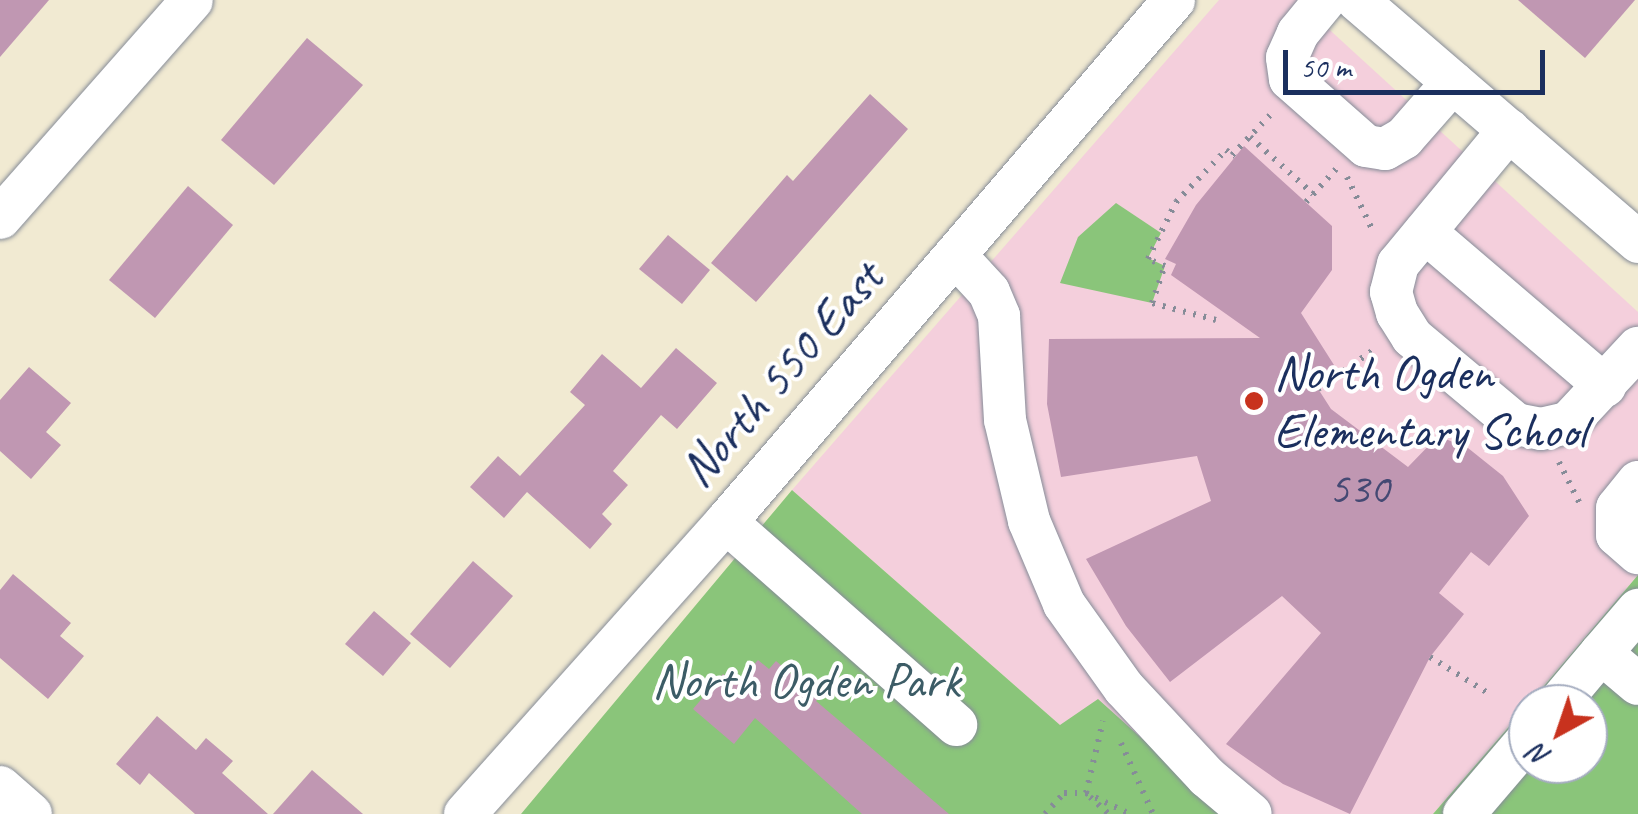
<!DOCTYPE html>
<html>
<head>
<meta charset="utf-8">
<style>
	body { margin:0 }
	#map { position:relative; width:1638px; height:814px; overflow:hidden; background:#f1ead2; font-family:Caveat,sans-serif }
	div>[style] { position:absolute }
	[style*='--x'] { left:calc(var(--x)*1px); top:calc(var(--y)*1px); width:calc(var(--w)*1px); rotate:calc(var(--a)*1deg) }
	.built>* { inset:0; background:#f4cfdc }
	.green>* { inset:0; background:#8ac57a }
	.building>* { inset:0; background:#c097b2 }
	.path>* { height:6px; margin-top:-3px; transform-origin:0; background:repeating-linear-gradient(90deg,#868c98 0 2.5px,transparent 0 10.5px) }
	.roads { filter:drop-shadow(0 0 2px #868c98) drop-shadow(0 0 2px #868c98) }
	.minor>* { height:42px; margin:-21px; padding:0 21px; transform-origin:21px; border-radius:21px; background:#fff }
	.dots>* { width:28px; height:28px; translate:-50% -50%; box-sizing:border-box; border:5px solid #fff; border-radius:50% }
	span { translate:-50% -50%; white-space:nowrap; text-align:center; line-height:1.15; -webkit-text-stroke:8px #fff; paint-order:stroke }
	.number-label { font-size:45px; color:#444973 }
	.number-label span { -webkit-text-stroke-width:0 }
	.poi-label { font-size:50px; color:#1b2f5e }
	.left { translate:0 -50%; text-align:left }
	.street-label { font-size:50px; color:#1b2f5e }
	.park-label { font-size:50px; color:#3c5c66 }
	.north { position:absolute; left:1508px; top:684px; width:100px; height:100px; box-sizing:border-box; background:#fff; border:2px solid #a4acbf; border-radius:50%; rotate:220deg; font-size:28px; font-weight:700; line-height:40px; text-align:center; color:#1b2f5e }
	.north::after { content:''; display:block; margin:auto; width:35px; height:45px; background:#c8321e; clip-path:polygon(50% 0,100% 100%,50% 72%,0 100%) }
	.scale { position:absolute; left:1283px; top:50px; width:262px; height:45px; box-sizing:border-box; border:5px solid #1b2f5e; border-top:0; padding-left:12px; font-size:30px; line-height:35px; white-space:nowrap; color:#1b2f5e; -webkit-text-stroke:8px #fff; paint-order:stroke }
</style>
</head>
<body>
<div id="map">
	<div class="built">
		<div style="clip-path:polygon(1219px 0,1297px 0,1638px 312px,1638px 575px,1433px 814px,1226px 814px,1061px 726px,792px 490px)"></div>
	</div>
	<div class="green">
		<div style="clip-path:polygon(1116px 203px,1161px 233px,1148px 258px,1165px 266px,1152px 303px,1060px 283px,1078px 237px)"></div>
		<div style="clip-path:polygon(792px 490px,1060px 725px,1098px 699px,1226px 814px,521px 814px)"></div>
		<div style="clip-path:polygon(1638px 575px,1638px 814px,1433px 814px,1528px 705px,1528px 764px,1588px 764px,1588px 704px,1529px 704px)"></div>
	</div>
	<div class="building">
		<div style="clip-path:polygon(0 0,49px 0,0 57px)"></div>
		<div style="clip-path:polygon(1518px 0,1635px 0,1585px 58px)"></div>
		<div style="clip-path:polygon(307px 38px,363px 85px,274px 185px,221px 140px)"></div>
		<div style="clip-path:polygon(870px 94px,908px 129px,756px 302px,711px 263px,787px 175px,793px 181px)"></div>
		<div style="clip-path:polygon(1244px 146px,1332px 226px,1332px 270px,1301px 313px,1334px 365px,1315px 384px,1331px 409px,1408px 467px,1438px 436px,1468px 448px,1503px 476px,1529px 516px,1489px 566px,1471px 552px,1439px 593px,1464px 614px,1430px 657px,1350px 814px,1283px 784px,1226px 744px,1321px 633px,1282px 596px,1170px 682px,1126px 626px,1086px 559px,1211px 501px,1197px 456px,1061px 477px,1047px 404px,1049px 339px,1260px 338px,1171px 275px,1176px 264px,1165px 259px,1196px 205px)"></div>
		<div style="clip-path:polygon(188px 186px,233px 225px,155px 318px,109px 280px)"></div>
		<div style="clip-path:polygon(668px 235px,710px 270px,682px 304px,639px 269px)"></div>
		<div style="clip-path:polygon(676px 348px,717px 383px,677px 429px,661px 415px,613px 471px,628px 485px,602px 514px,612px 524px,590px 549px,527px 492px,504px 518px,470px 487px,498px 456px,520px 476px,585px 405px,570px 392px,602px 354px,641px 388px)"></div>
		<div style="clip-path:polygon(29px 367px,71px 403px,46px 432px,61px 445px,31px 479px,0 451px,0 400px)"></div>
		<div style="clip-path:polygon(473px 561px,513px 596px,450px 668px,410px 634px)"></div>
		<div style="clip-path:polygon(13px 574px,71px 623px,60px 636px,84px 656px,48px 699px,0 658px,0 590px)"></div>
		<div style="clip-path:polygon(374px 611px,411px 643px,383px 676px,345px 644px)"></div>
		<div style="clip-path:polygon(758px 660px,769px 669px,776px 661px,819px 698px,816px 701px,949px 814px,862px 814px,755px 718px,734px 744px,693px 709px,723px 674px,736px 685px)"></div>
		<div style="clip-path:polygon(157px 716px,196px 750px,206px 738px,233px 761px,222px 773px,268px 814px,195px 814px,149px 773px,140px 785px,116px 764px)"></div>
		<div style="clip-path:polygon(312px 770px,363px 814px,273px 814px)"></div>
	</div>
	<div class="path">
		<div style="--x:1250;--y:137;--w:85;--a:42.1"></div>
		<div style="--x:1232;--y:155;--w:62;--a:-46.3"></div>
		<div style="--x:1347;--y:177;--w:62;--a:64.3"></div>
		<div style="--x:1306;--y:202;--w:45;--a:-47.7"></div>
		<div style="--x:1216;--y:320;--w:66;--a:-165.1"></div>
		<div style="--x:1152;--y:303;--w:39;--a:-71"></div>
		<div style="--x:1165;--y:266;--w:18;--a:-158"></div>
		<div style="--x:1148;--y:259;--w:64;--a:-63.8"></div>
		<div style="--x:1176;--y:202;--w:72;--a:-46.1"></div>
		<div style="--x:1226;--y:150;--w:11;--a:38"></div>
		<div style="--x:1318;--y:389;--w:70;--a:-35.1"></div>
		<div style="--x:1559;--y:462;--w:45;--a:63.4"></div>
		<div style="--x:1430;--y:657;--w:72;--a:31.9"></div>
		<div style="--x:1121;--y:743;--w:78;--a:65.7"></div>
		<div style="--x:1086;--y:793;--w:74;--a:-76.7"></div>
		<div style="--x:1090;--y:797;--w:25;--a:42"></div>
		<div style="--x:1045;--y:814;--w:28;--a:-48"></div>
		<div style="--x:1064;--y:793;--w:22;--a:0"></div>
		<div style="--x:1086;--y:793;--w:49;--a:25.5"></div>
	</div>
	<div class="roads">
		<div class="minor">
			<div style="--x:1325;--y:0;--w:43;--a:129.3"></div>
			<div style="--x:1298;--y:33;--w:27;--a:114"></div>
			<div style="--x:1287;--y:58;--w:21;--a:82"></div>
			<div style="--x:1290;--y:79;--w:101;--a:41.4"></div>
			<div style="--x:1366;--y:146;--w:19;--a:9"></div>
			<div style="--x:1385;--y:149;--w:22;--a:-30"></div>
			<div style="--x:1404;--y:138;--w:74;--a:-48.8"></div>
			<div style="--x:1357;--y:0;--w:371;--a:40.7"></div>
			<div style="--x:1509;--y:130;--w:174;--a:129.6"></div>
			<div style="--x:1398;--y:264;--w:29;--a:104"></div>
			<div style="--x:1391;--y:292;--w:22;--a:74"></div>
			<div style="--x:1397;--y:313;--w:28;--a:58"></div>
			<div style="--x:1412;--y:337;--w:136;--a:39.9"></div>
			<div style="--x:1516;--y:424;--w:25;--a:11"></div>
			<div style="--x:1541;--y:429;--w:28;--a:-13"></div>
			<div style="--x:1568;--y:423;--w:103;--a:-47"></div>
			<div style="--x:0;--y:218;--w:290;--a:-48.6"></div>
			<div style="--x:1425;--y:232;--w:237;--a:40.5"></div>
			<div style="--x:955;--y:255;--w:50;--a:47.4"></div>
			<div style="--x:989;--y:292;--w:26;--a:67"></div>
			<div style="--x:999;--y:316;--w:104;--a:86.7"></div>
			<div style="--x:1005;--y:420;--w:104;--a:76.6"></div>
			<div style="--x:1029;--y:521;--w:90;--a:67.1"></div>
			<div style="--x:1064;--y:604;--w:103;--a:54.5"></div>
			<div style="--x:1124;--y:688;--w:122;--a:47"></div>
			<div style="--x:1207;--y:777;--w:57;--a:40.1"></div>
			<div style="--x:1638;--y:482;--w:33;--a:129"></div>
			<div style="--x:1617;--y:508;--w:27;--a:90"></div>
			<div style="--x:1617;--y:535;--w:28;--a:41"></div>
			<div style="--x:726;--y:522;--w:307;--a:41.4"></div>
			<div style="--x:1601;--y:653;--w:57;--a:-49.3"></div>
			<div style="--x:1558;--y:704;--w:67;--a:-49.9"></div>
			<div style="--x:1601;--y:653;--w:48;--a:40"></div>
			<div style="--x:0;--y:787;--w:41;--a:41.1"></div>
			<div style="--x:465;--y:814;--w:392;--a:-48.2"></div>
			<div style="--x:726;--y:522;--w:688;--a:-49.36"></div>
			<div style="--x:1464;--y:814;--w:99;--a:-49.5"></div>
		</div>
	</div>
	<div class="dots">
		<div style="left:1254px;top:401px;background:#c8321e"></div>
	</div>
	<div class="number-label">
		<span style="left:1359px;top:489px">530</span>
	</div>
	<div class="poi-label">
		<span class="left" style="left:1274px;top:401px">North Ogden<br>Elementary School</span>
	</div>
	<div class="street-label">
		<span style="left:781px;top:374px;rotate:-49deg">North 550 East</span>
	</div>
	<div class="park-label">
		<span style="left:806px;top:681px">North Ogden Park</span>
	</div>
	<div class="north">N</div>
	<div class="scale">50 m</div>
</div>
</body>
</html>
